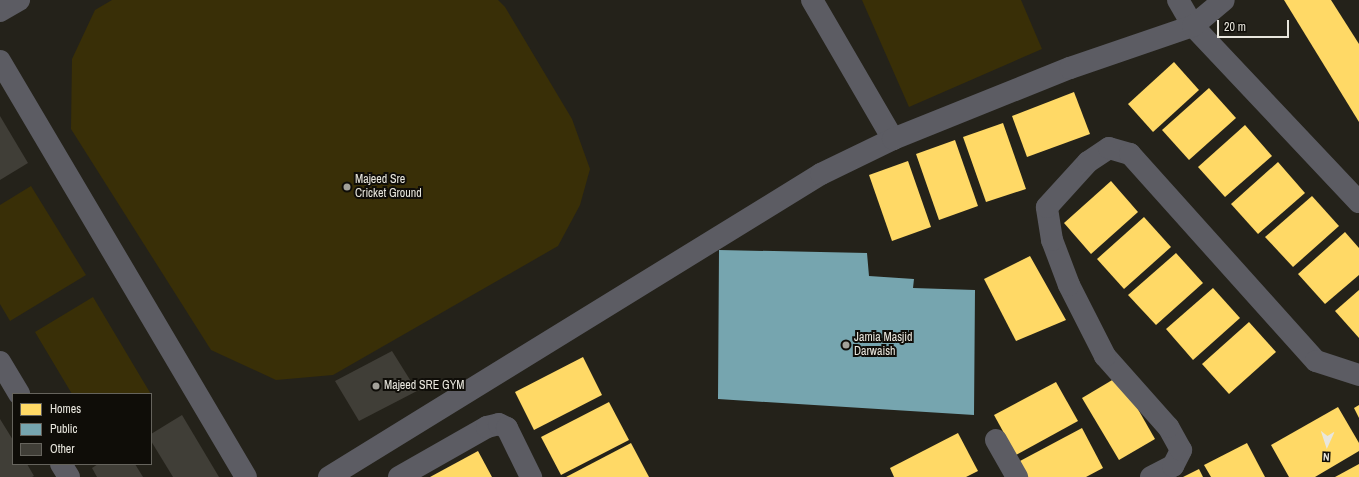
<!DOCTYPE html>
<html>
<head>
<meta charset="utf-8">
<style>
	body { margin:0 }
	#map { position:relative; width:1359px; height:477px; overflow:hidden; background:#24221a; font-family:"Archivo Narrow",sans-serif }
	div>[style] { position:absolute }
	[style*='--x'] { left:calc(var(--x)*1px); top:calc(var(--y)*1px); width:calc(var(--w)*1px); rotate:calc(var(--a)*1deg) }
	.green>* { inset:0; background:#392f07 }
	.homes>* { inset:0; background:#ffd966 }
	.public>* { inset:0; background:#76a5af }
	.building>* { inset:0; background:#403e37 }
	.minor>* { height:22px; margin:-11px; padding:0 11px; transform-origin:11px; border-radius:11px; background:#5c5c63 }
	.dots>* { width:11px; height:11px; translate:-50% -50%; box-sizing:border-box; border:2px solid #0f0d08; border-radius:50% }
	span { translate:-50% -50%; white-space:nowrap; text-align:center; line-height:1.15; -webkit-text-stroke:4px #0f0d08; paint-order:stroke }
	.poi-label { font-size:12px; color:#e8e6dd }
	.left { translate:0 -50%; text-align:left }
	.legend { position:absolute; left:12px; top:393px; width:140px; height:72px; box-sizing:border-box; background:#0f0d08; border:1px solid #66645d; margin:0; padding:5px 7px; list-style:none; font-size:12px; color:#e8e6dd }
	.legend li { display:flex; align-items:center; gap:8px; height:20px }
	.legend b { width:20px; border:1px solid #66645d }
	.north { position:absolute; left:1307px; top:425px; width:40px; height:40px; -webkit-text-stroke:3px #0f0d08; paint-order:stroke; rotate:183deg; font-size:11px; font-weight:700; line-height:16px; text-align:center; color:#e8e6dd }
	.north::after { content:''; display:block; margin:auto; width:14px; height:18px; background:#e8e6dd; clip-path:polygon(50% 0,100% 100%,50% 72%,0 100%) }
	.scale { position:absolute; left:1217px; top:20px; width:72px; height:18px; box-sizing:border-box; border:2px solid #e8e6dd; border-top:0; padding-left:5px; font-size:12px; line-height:14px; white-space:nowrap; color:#e8e6dd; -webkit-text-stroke:3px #0f0d08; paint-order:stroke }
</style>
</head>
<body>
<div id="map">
	<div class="green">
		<div style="clip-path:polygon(112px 0,498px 0,505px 7px,572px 119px,590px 169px,580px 205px,558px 246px,333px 375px,276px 380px,211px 350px,71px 129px,72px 59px,95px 10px)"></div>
		<div style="clip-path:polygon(862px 0,1021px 0,1042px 49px,909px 107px)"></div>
		<div style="clip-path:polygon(31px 186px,86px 275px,10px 321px,0 304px,0 205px)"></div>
		<div style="clip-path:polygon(93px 297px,152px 396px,151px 397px,151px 394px,72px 394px,35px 332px)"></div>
	</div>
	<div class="homes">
		<div style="clip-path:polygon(1284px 0,1331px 0,1359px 44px,1359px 122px)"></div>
		<div style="clip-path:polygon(1174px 62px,1199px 90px,1153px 132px,1128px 104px)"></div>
		<div style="clip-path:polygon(1209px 88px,1236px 118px,1189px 160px,1162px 130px)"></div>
		<div style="clip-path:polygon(1074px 92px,1090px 134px,1027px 157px,1012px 116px)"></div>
		<div style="clip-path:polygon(1003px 123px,1026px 189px,986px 202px,963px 137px)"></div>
		<div style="clip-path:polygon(1245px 125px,1272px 156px,1225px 197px,1198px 167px)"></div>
		<div style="clip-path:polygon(955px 140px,978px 206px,939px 220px,916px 154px)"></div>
		<div style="clip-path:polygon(908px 161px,931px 227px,892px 241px,869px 175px)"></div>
		<div style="clip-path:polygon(1278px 162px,1305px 193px,1258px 234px,1231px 204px)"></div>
		<div style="clip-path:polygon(1111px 181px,1138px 212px,1091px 254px,1064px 223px)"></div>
		<div style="clip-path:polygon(1312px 196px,1339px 226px,1293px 267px,1265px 237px)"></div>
		<div style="clip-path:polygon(1144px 217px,1171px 247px,1124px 289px,1097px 259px)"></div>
		<div style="clip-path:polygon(1345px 232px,1359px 248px,1359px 275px,1325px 304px,1298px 274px)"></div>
		<div style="clip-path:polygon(1176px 253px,1203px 283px,1156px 325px,1128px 295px)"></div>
		<div style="clip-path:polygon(1030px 256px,1066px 320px,1016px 341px,984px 279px)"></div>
		<div style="clip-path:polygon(1213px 288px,1240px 318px,1193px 360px,1166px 329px)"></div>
		<div style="clip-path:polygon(1359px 290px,1359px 338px,1335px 311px)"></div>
		<div style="clip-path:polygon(1249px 322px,1276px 352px,1229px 394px,1202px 364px)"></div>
		<div style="clip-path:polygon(583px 357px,602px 395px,534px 430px,515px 392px)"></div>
		<div style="clip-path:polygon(1119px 376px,1155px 439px,1119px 460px,1082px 398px)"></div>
		<div style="clip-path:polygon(1056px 382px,1078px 421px,1016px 455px,994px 415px)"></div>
		<div style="clip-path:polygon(609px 402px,629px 440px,561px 475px,541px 437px)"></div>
		<div style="clip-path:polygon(1359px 405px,1359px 418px,1354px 408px)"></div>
		<div style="clip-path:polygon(1338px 407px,1359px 443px,1359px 451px,1315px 477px,1289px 477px,1271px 445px)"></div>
		<div style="clip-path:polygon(1082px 428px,1103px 468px,1086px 477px,1028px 477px,1020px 461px)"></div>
		<div style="clip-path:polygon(958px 433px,978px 471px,966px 477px,894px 477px,890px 468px)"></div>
		<div style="clip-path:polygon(631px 443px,649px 477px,566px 477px)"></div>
		<div style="clip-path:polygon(1247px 443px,1265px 477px,1211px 477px,1204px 465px)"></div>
		<div style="clip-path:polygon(478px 451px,492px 477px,430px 477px)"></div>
		<div style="clip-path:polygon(1359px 464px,1359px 477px,1335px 477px)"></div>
		<div style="clip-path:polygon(1199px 469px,1203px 477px,1183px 477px)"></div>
	</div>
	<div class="public">
		<div style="clip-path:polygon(719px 250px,867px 253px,869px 276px,914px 279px,913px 288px,975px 290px,974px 415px,718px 399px)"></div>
	</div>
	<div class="building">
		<div style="clip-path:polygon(0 116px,28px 163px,0 180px)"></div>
		<div style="clip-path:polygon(392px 351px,417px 391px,359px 421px,335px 381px)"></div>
		<div style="clip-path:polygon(182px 415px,219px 477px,173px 477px,151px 441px,151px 434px)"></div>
		<div style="clip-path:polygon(0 419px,13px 440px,13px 464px,27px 464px,34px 476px,32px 477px,0 477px)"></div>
		<div style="clip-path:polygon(98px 464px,135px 464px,143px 477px,97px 477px,92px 468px)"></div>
	</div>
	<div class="minor">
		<div style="--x:812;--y:0;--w:161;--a:59.8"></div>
		<div style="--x:1178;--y:0;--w:30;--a:60"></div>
		<div style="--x:1193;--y:26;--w:242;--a:46.7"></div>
		<div style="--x:0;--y:11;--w:22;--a:-30"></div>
		<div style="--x:0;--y:61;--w:483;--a:59.4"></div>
		<div style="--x:0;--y:362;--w:37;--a:59"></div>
		<div style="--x:996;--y:440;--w:43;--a:60.4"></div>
		<div style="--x:61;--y:464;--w:15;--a:58"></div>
		<div style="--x:329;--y:477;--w:578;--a:-31.63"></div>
		<div style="--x:821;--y:174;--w:80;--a:-25.9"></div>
		<div style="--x:893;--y:139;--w:191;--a:-21.9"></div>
		<div style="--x:1070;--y:68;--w:130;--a:-18.9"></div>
		<div style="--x:1193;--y:26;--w:40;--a:-40"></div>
		<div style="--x:399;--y:477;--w:101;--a:-29.6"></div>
		<div style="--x:487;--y:427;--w:12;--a:-14"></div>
		<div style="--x:499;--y:424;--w:9;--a:27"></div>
		<div style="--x:507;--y:428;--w:55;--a:63.9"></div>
		<div style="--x:1151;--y:477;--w:25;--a:-27"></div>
		<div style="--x:1173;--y:466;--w:18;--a:-63"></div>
		<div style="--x:1181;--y:450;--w:26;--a:-119"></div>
		<div style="--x:1168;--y:427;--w:95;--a:-131.6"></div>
		<div style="--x:1105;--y:356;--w:80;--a:-116.9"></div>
		<div style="--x:1069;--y:285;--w:48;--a:-110.7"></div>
		<div style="--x:1052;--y:240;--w:33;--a:-99"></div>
		<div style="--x:1047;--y:207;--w:61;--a:-47.7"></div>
		<div style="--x:1088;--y:162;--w:25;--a:-34"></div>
		<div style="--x:1109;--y:148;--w:22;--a:16"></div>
		<div style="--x:1130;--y:154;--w:278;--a:48.1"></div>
		<div style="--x:1316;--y:361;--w:45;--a:18"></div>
	</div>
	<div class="dots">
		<div style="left:347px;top:187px;background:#a3a199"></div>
		<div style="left:846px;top:345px;background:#a3a199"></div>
		<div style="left:376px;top:386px;background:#a3a199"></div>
	</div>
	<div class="poi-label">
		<span class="left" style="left:355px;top:187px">Majeed Sre<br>Cricket Ground</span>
		<span class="left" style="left:854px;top:345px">Jamia Masjid<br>Darwaish</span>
		<span class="left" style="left:384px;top:386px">Majeed SRE GYM</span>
	</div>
	<ul class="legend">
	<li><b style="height:11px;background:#ffd966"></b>Homes</li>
	<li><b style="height:11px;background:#76a5af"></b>Public</li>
	<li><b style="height:11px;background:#403e37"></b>Other</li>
	</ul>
	<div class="north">N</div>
	<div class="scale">20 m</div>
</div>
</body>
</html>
